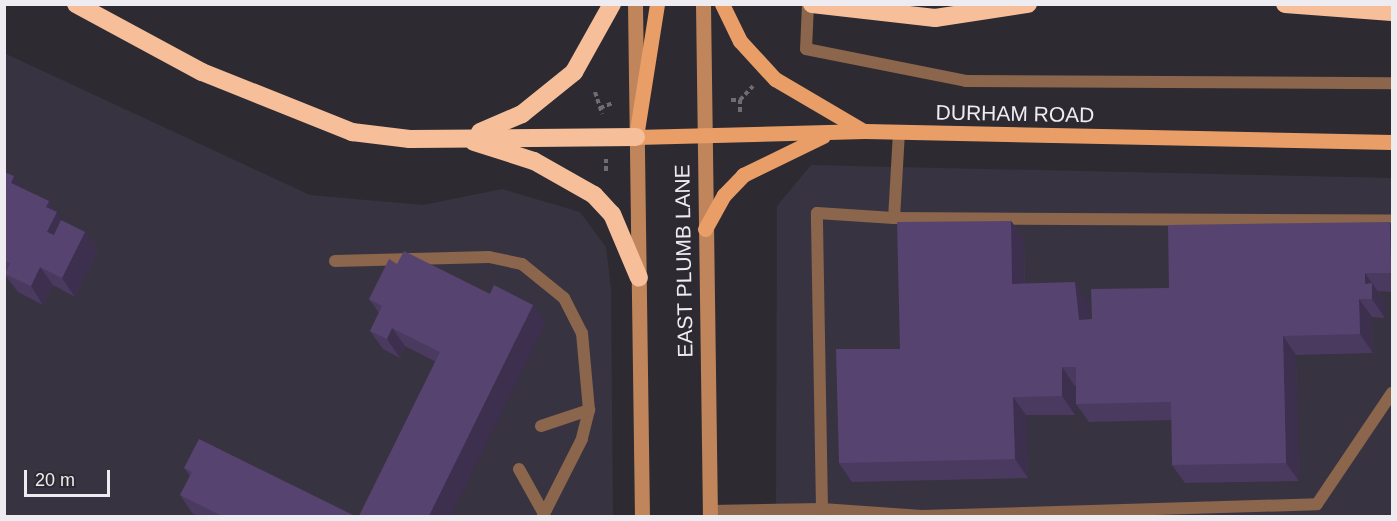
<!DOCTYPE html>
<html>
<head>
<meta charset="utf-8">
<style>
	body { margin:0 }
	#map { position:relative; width:1397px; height:521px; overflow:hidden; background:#2d2a31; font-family:Helvetica,sans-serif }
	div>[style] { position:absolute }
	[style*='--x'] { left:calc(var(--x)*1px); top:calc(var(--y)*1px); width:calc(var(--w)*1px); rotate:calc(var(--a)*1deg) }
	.built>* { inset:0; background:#383340 }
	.path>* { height:4px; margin-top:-2px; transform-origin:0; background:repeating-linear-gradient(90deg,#6f6d73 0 4.5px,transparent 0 7.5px) }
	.service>* { height:12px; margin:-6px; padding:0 6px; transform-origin:6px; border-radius:6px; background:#8b654c }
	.secondary>* { height:15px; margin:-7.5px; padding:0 7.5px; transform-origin:7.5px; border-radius:7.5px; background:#c0855b }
	.primary>* { height:15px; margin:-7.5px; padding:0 7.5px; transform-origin:7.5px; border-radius:7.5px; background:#ea9e67 }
	.motorway>* { height:18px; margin:-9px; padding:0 9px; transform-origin:9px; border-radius:9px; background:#f6bf99 }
	.wall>* { inset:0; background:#4b3a60 }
	.shaded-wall>* { inset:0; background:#3d2f4e }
	.building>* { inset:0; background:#574370 }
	span { translate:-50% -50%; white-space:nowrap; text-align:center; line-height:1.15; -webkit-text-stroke:4.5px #2d2a31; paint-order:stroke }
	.street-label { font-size:21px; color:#eeecf1 }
	.frame { position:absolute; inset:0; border:6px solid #eeecf1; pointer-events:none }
	.scale { position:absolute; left:24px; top:470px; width:86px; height:27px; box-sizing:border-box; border:3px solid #eeecf1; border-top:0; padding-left:8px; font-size:18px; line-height:21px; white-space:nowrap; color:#eeecf1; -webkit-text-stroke:4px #2d2a31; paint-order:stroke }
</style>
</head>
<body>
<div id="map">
	<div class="built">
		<div style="clip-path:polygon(4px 53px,310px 195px,423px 205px,502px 189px,580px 212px,606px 247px,611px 288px,613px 516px,5px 516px)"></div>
		<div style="clip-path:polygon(811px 165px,1392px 178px,1392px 516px,776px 516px,777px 206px)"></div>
	</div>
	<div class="path">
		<div style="--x:595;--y:92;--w:23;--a:72"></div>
		<div style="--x:731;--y:100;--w:9;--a:0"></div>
		<div style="--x:740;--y:100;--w:14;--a:90"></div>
		<div style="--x:740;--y:100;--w:19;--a:-47"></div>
		<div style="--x:600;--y:108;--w:14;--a:-21"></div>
		<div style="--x:606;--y:159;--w:14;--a:90"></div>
	</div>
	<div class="service">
		<div style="--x:808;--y:4;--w:45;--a:92.5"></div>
		<div style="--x:806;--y:49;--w:163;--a:11.3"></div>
		<div style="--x:966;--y:81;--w:426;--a:0.3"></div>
		<div style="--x:899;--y:132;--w:86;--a:93.3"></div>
		<div style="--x:894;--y:218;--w:498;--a:0.3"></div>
		<div style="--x:335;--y:261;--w:154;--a:-1.5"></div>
		<div style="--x:489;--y:257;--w:34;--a:12"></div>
		<div style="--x:522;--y:264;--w:54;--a:39"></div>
		<div style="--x:564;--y:298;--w:39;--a:63"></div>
		<div style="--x:582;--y:333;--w:77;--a:84.8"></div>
		<div style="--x:589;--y:410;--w:30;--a:104"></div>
		<div style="--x:582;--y:439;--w:86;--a:116.9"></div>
		<div style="--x:541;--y:426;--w:51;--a:-18.4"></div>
		<div style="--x:519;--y:469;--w:51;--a:60.9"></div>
		<div style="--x:822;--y:509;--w:100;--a:4"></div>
		<div style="--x:922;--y:516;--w:395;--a:-1.7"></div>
		<div style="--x:1317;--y:504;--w:134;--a:-56"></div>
		<div style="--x:710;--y:511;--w:112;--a:-1"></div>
		<div style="--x:822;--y:509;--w:296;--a:-91"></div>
		<div style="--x:817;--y:213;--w:77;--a:3.7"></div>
	</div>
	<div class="secondary">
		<div style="--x:635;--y:4;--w:512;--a:89.22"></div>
		<div style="--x:703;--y:4;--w:512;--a:89.22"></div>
	</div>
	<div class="primary">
		<div style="--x:657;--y:4;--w:135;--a:99"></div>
		<div style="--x:636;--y:137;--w:229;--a:-1.5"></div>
		<div style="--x:865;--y:131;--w:527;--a:1.2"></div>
		<div style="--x:722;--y:4;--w:41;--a:64.1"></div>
		<div style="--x:740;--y:41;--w:52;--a:47.4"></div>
		<div style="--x:775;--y:79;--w:101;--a:30.4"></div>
		<div style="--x:705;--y:229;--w:39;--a:-61"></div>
		<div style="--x:724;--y:195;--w:28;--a:-46"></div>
		<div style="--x:743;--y:175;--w:89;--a:-26"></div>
	</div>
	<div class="motorway">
		<div style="--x:76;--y:4;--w:143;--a:28.4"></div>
		<div style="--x:202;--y:72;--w:162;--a:21.8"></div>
		<div style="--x:352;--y:132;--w:58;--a:6.9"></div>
		<div style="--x:410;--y:139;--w:226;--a:-0.5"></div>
		<div style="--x:812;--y:4;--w:124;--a:6.5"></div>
		<div style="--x:935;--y:18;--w:94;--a:-8.6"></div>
		<div style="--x:1285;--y:4;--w:107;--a:4.3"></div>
		<div style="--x:480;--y:132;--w:46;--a:-23.2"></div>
		<div style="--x:522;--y:114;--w:67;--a:-38.9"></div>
		<div style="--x:574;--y:72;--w:78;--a:-60.8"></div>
		<div style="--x:474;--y:142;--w:63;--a:17.6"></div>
		<div style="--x:534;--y:161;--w:69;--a:29.5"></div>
		<div style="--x:594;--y:195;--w:26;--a:47"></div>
		<div style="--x:612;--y:214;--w:69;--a:67.1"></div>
	</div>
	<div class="wall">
		<div style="clip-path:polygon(4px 172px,22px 189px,49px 201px,62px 221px,85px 232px,98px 250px,75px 297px,53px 285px,43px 305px,18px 292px,4px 274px)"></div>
		<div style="clip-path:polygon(1011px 221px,1024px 239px,1025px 284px,1088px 301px,1090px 320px,1169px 288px,1392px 225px,1392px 292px,1378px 291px,1385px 302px,1385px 318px,1372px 317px,1373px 353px,1296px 355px,1299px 481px,1185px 483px,1172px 465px,1172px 420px,1089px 422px,1076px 404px,1076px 386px,1075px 386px,1075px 415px,1026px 415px,1028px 478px,852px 482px,839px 463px,900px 349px)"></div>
		<div style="clip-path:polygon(397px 264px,490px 294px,533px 305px,546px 323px,436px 362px,405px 346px,400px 358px,383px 349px,370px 331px,379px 313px,369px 299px)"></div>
		<div style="clip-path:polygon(184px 468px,355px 516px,198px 516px,193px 514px,180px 495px,190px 476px)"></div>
	</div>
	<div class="shaded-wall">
		<div style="clip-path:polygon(14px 176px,27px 195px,11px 183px)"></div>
		<div style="clip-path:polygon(49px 201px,69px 231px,60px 250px,47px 232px,46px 207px)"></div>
		<div style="clip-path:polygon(1011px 221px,1024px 239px,1025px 302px,1012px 284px)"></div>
		<div style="clip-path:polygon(1390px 222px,1392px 225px,1392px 275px,1391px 273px)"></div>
		<div style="clip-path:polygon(85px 232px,98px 250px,75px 297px,62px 278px)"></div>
		<div style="clip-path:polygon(40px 267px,53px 285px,43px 305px,31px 286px)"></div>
		<div style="clip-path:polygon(1365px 273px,1385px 302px,1385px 318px,1372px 299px,1365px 284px)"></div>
		<div style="clip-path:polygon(1075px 282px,1088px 301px,1092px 339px,1079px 320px)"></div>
		<div style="clip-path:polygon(1359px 299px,1372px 317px,1373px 353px,1360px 334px)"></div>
		<div style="clip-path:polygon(533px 305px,546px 323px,451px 516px,429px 516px)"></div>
		<div style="clip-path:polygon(392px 328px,405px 346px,400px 358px,387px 339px)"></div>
		<div style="clip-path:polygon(1283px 336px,1296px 355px,1299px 481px,1286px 463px)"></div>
		<div style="clip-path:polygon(1062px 367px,1075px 386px,1075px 415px,1062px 396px)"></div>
		<div style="clip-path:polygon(1013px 397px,1026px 415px,1028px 478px,1015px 459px)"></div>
	</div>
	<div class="building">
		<div style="clip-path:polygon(4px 172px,14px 176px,11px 183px,49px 201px,46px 207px,57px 212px,47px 232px,54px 235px,61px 220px,85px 232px,62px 278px,40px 267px,31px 286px,5px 274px,10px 263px,4px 261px)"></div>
		<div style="clip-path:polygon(1011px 221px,1012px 284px,1075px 282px,1079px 320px,1092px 319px,1091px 289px,1169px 288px,1168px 225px,1390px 222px,1391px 273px,1365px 273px,1365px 284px,1372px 283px,1372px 299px,1359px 299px,1360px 334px,1283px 336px,1286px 463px,1172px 465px,1171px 402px,1076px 404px,1076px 367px,1062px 367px,1062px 396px,1013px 397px,1015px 459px,839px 463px,836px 349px,900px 349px,897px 222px)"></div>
		<div style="clip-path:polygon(404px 251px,490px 294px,494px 285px,533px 305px,429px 516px,359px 516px,440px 352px,392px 328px,387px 339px,370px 331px,382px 306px,369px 299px,389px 259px,397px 264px)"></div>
		<div style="clip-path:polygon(199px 439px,355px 516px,222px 516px,180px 495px,192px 472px,184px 468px)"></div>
	</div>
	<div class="street-label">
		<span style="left:1015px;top:114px;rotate:1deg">DURHAM ROAD</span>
		<span style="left:684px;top:261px;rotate:-91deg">EAST PLUMB LANE</span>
	</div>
	<div class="frame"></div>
	<div class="scale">20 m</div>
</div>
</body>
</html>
